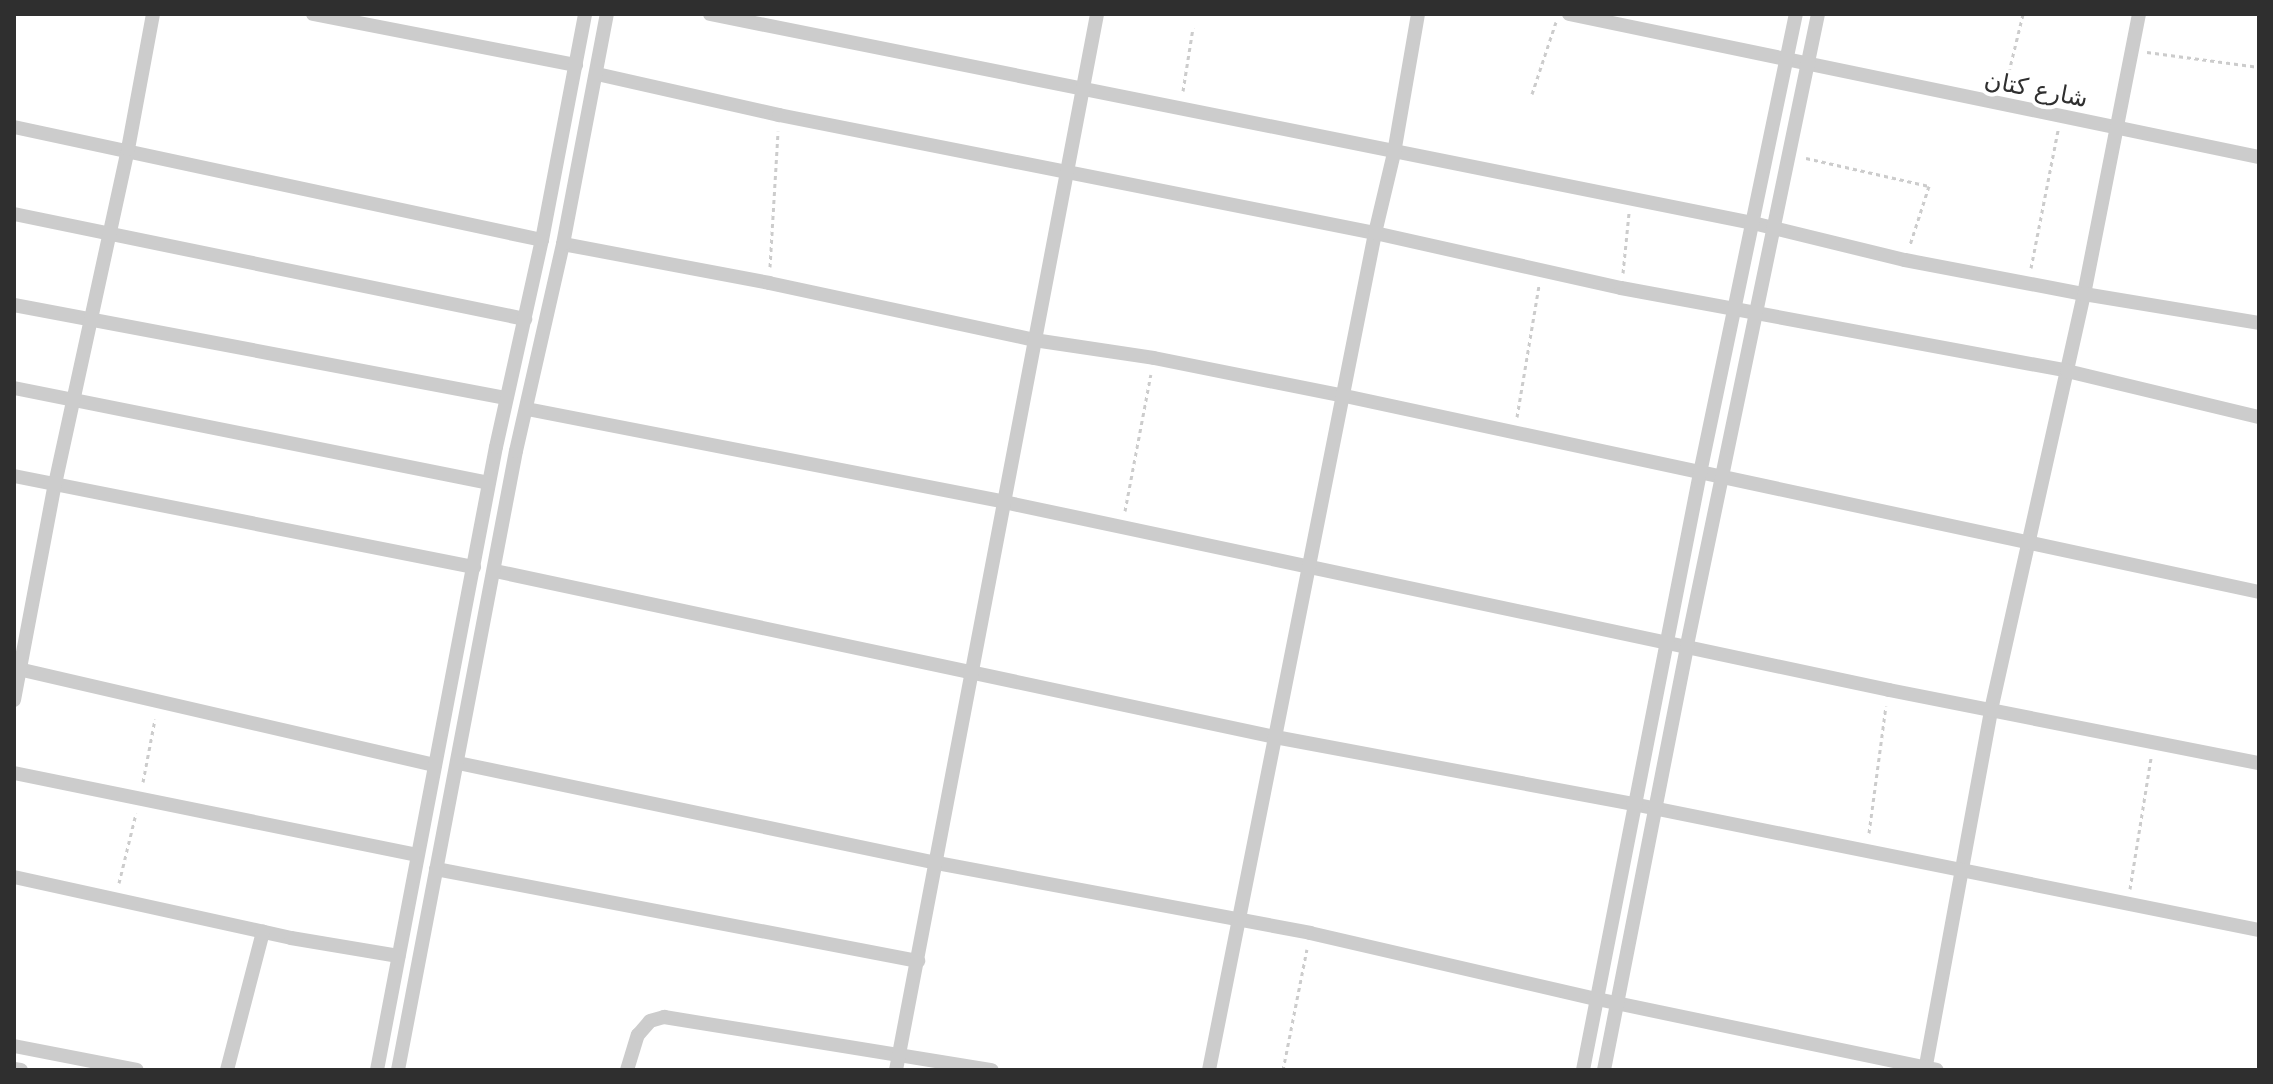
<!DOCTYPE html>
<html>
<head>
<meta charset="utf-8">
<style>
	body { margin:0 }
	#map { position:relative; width:2273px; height:1084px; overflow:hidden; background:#fff; font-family:"DejaVu Sans","Noto Sans Arabic",sans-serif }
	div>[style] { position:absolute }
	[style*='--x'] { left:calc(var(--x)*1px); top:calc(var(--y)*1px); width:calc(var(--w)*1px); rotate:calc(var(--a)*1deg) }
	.path>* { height:3px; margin-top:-1.5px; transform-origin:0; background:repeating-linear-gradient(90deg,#ccc 0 4px,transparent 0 8px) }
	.street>* { height:14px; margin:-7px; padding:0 7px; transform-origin:7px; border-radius:7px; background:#ccc }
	span { translate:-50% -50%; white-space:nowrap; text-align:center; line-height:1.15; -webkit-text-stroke:8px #fff; paint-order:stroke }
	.street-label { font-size:24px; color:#2f2f2f }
	.frame { position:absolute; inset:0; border:16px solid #2f2f2f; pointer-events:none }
</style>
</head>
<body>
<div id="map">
	<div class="path">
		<div style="--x:2147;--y:52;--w:113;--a:7.6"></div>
		<div style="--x:2005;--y:88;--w:76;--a:-76.3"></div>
		<div style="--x:1183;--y:91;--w:64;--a:-81"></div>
		<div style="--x:1532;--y:94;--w:76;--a:-71.6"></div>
		<div style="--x:1806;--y:158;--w:126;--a:12.8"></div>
		<div style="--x:1929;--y:186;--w:62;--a:107.9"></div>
		<div style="--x:770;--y:267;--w:136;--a:-86.6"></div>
		<div style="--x:2031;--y:268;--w:141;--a:-78.9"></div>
		<div style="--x:1623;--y:273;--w:60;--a:-84.3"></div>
		<div style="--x:1517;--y:417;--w:133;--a:-80.5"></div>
		<div style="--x:1125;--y:511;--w:139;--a:-79.3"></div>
		<div style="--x:143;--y:782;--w:64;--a:-79.2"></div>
		<div style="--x:1869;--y:833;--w:128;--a:-82.4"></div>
		<div style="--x:119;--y:883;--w:72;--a:-76.3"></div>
		<div style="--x:2130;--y:889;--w:133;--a:-80.9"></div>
		<div style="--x:1283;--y:1070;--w:123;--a:-78.8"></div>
	</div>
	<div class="street">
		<div style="--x:313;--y:14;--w:268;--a:11"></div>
		<div style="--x:710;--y:14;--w:1064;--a:11.33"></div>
		<div style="--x:1753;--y:223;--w:156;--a:13.7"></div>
		<div style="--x:1905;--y:260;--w:182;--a:10.8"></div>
		<div style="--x:2084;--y:294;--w:427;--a:102.6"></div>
		<div style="--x:1991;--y:711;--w:365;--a:100.4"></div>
		<div style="--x:1569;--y:14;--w:705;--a:11.71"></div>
		<div style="--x:2139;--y:14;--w:285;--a:101.1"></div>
		<div style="--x:2084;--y:294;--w:177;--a:9.4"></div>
		<div style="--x:597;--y:74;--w:187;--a:12.7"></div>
		<div style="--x:779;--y:115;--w:608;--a:11.2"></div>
		<div style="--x:1375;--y:233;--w:252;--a:12.6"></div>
		<div style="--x:1621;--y:288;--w:454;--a:10.5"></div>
		<div style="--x:2067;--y:371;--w:197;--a:13.5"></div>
		<div style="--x:14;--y:127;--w:540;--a:12.08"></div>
		<div style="--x:14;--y:214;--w:522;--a:11.61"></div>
		<div style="--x:563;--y:244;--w:210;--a:10.7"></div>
		<div style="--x:769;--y:283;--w:271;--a:12.1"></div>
		<div style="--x:1034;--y:340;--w:121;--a:8.5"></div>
		<div style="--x:1154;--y:358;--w:195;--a:11.3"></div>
		<div style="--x:1345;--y:396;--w:935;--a:12.1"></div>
		<div style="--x:14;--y:305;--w:501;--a:10.7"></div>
		<div style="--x:14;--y:388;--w:484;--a:11.3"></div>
		<div style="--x:527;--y:409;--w:486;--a:11"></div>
		<div style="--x:1004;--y:502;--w:905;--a:11.99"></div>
		<div style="--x:1889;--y:690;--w:377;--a:11.2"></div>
		<div style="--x:14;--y:476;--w:469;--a:11.2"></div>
		<div style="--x:495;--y:571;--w:797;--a:12.01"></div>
		<div style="--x:1275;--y:737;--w:364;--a:10.6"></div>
		<div style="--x:1633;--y:804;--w:639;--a:11.38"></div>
		<div style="--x:14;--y:668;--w:432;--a:13"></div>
		<div style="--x:14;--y:700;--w:220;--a:-79.3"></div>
		<div style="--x:55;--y:484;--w:343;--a:-77.7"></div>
		<div style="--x:128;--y:149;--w:137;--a:-79.5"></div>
		<div style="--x:458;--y:763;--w:489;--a:11.8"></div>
		<div style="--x:937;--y:863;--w:380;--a:10.6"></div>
		<div style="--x:1310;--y:933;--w:294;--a:13"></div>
		<div style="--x:1597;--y:999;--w:347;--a:11.8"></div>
		<div style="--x:14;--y:773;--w:411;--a:11.5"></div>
		<div style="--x:436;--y:869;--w:491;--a:10.8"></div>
		<div style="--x:14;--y:877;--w:284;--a:12.4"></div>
		<div style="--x:291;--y:938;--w:109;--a:9.5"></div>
		<div style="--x:14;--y:1046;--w:125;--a:11"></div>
		<div style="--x:14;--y:1069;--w:7;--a:8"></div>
		<div style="--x:227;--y:1070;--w:143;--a:-75.4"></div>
		<div style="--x:377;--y:1070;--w:634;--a:-79.19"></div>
		<div style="--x:496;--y:447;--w:212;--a:-77.5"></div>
		<div style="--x:542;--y:240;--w:230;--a:-79.2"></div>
		<div style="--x:398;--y:1070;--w:630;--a:-79.21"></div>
		<div style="--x:516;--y:451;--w:212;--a:-77.2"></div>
		<div style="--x:563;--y:244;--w:234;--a:-79.2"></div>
		<div style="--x:627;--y:1070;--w:37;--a:-73"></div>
		<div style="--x:638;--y:1035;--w:18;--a:-49"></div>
		<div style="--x:650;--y:1021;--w:15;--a:-16"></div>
		<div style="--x:664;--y:1017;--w:332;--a:9.2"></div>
		<div style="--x:896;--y:1070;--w:1075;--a:-79.22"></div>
		<div style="--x:1209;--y:1070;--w:853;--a:-78.78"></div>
		<div style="--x:1375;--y:233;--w:82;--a:-76.6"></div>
		<div style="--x:1394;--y:153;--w:141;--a:-80.2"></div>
		<div style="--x:1583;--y:1070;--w:608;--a:-78.91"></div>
		<div style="--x:1700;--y:473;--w:469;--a:-78.2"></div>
		<div style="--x:1604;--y:1070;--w:433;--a:-78.9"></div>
		<div style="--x:1687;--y:645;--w:644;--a:-78.27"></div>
	</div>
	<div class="street-label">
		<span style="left:2036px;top:90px;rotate:11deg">شارع كتان</span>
	</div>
	<div class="frame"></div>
</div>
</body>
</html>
